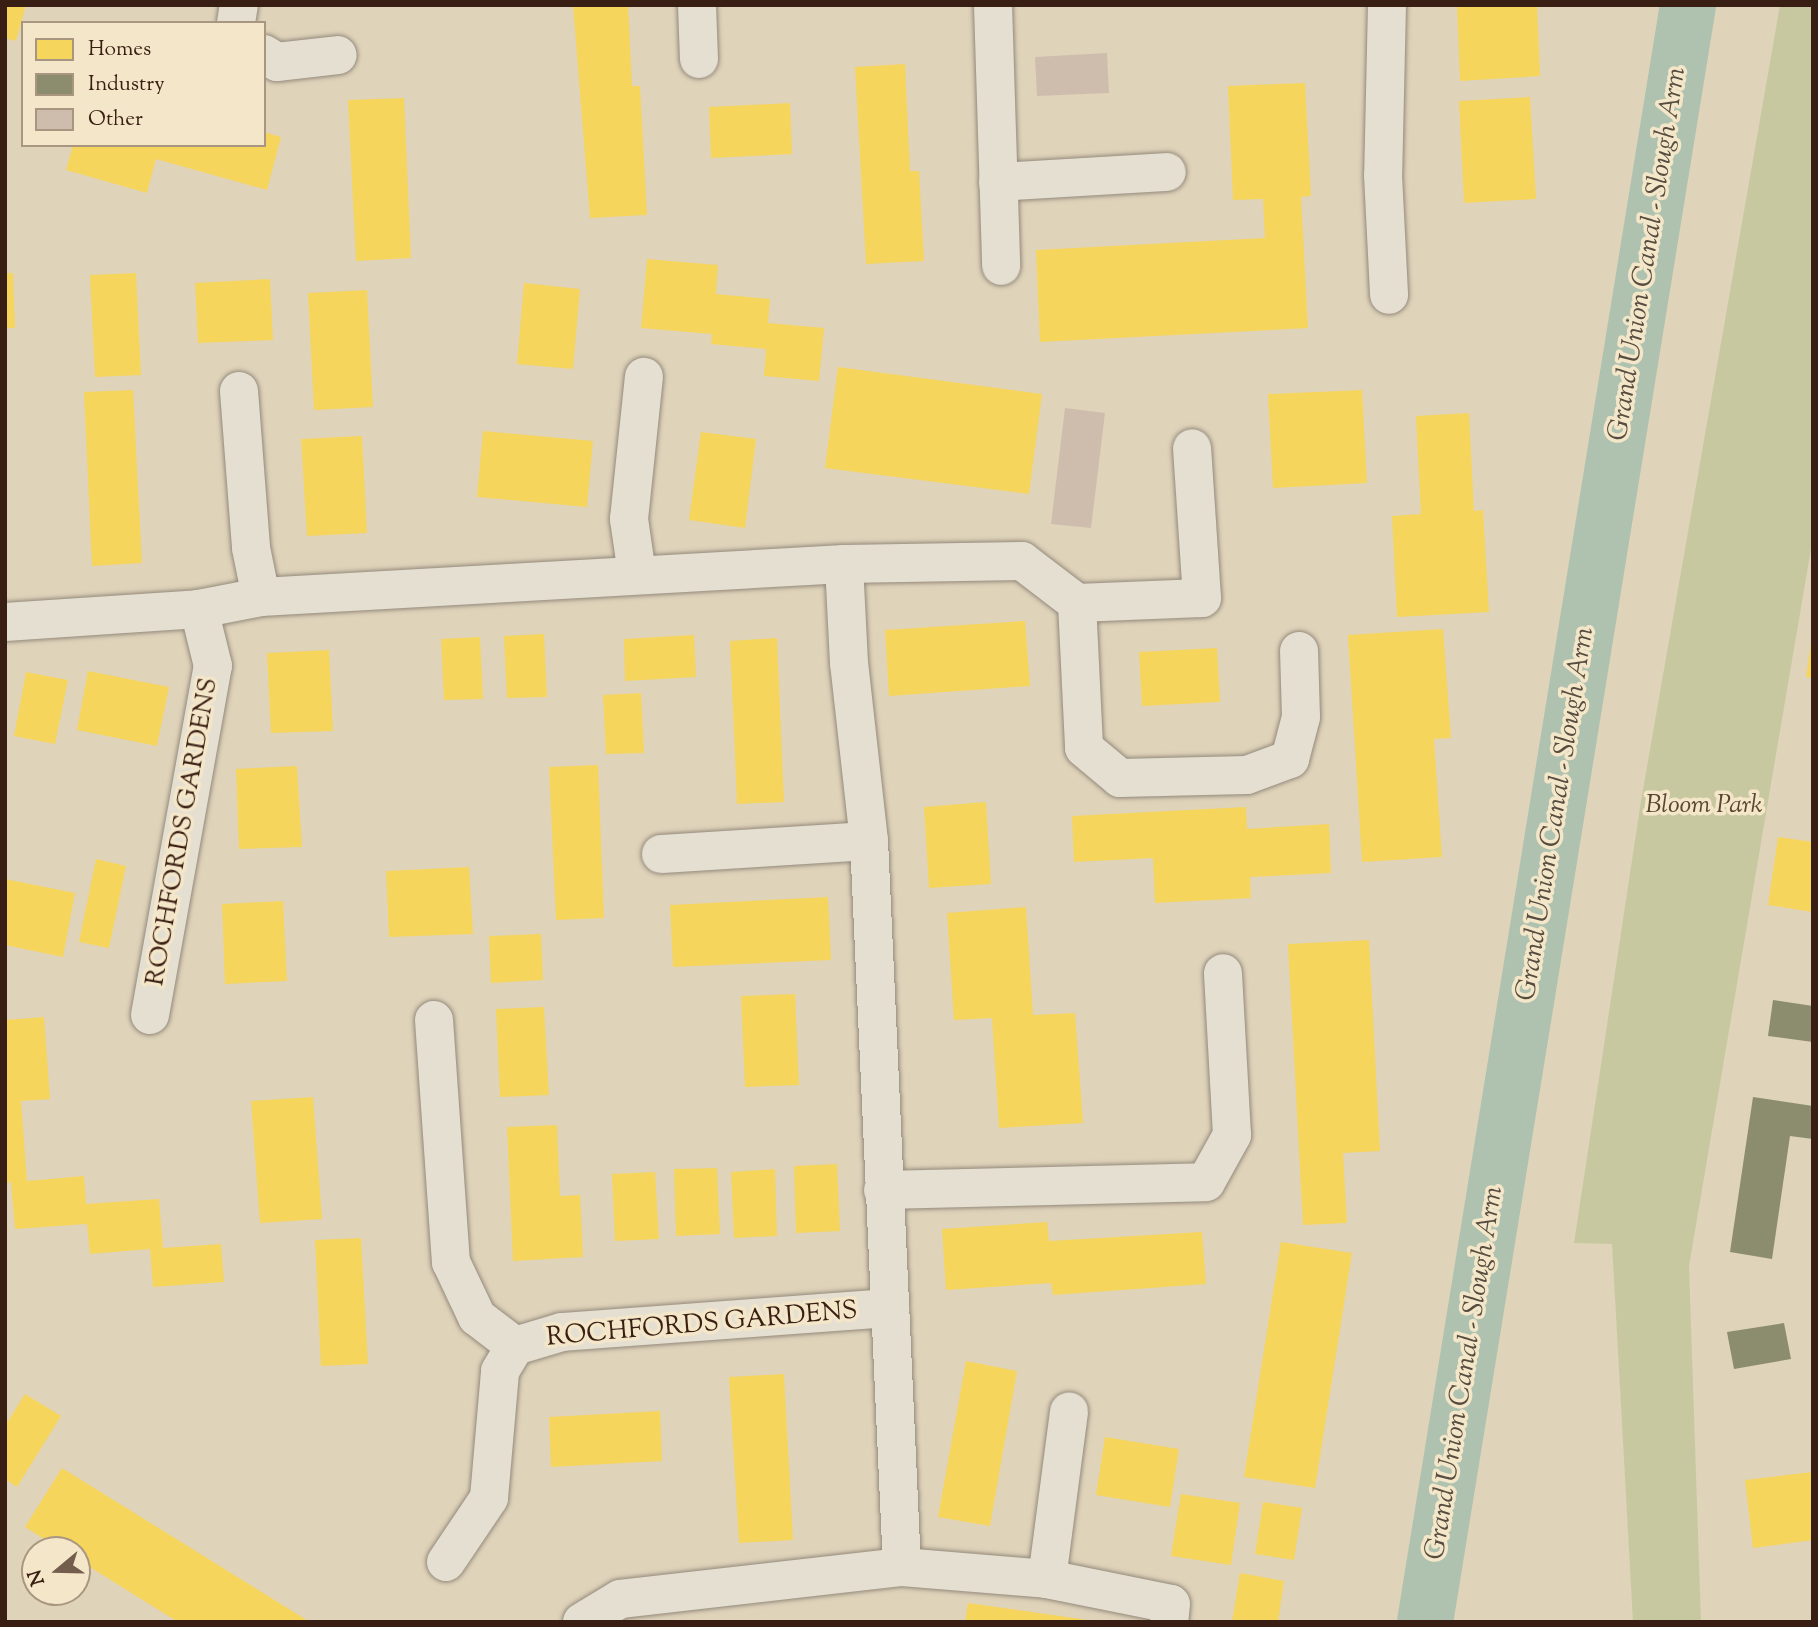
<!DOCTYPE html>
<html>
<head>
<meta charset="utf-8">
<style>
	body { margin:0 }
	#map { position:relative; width:1818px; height:1627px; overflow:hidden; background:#dfd3ba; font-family:"Sorts Mill Goudy",serif }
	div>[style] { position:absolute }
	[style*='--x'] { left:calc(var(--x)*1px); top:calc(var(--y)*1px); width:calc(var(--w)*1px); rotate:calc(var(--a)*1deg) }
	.green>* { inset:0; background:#c8c8a0 }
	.homes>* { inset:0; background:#f6d55c }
	.industry>* { inset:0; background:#8c8c6e }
	.canal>* { height:56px; margin:-28px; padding:0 28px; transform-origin:28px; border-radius:28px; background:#aec2af }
	.building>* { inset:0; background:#cebdad }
	.roads { filter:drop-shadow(0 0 2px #948a7b) drop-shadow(0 0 2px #948a7b) }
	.street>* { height:38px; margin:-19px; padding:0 19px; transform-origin:19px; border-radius:19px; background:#e5dfd2 }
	span { translate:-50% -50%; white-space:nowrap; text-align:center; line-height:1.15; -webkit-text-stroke:7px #f4e6c8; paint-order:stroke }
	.park-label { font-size:26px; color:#584631; font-style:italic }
	.street-label { font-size:26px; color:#391e13 }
	.water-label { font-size:28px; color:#564d40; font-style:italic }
	.frame { position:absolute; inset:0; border:7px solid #391e13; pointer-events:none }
	.legend { position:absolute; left:21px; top:21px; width:245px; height:126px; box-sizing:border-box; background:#f4e6c8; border:2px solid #a99680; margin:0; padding:9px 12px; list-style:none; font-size:21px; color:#391e13 }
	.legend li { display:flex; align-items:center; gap:14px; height:35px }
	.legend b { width:35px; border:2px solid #a99680 }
	.north { position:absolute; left:21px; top:1536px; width:70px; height:70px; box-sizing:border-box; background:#f4e6c8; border:2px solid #a99680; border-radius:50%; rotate:251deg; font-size:19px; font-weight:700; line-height:28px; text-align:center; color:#391e13 }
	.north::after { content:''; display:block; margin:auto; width:24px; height:32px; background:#735d4d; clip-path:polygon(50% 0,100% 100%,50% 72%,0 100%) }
</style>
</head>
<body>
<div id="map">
	<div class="green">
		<div style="clip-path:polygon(1780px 5px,1813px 5px,1813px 537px,1689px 1266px,1701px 1622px,1633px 1622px,1612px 1244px,1574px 1243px,1641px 801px)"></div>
	</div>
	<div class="homes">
		<div style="clip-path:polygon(5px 5px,26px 5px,16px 41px,5px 38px)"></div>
		<div style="clip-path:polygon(573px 5px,628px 5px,632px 86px,640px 86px,647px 215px,590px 218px)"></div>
		<div style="clip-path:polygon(1457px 5px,1537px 5px,1540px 76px,1460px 81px)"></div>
		<div style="clip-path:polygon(905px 64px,910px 171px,919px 171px,924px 261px,866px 264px,855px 67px)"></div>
		<div style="clip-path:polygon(1305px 83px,1311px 196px,1301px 197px,1308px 328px,1040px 342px,1036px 250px,1265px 238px,1263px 199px,1233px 200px,1228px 86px)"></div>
		<div style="clip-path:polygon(1530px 97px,1536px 199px,1464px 203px,1459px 101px)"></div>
		<div style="clip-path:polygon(404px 98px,411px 258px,356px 261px,348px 100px)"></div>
		<div style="clip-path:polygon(790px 103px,792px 154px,711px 158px,709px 107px)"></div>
		<div style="clip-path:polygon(264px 132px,281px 137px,267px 190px,156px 159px,147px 193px,66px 170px,73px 145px,264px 145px)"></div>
		<div style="clip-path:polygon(647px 259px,718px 265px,716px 294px,770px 299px,768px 323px,824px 328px,819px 381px,764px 376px,766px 349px,711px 344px,712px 334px,641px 328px)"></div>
		<div style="clip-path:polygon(5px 273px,13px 273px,15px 328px,5px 328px)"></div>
		<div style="clip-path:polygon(136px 273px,141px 375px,95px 377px,90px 275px)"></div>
		<div style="clip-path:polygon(270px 279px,273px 340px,198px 343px,195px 283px)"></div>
		<div style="clip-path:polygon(524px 283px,580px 289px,573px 369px,517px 364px)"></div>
		<div style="clip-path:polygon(367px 290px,373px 407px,314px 410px,308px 293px)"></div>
		<div style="clip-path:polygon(838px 367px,1042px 394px,1029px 494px,825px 468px)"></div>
		<div style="clip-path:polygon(133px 390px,142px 563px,92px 566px,84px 392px)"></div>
		<div style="clip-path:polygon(1362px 390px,1367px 483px,1273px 488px,1268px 394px)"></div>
		<div style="clip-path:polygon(1469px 413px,1474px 511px,1483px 510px,1489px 612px,1397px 617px,1392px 516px,1421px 514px,1416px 416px)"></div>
		<div style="clip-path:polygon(483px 431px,593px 441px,587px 507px,477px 497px)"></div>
		<div style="clip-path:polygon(701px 432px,756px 439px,745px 528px,689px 520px)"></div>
		<div style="clip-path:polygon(362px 436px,367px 533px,307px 536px,301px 439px)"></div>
		<div style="clip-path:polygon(1025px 621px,1030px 686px,889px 696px,885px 630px)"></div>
		<div style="clip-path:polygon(1443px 629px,1451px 738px,1434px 739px,1442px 857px,1362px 862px,1348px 635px)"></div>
		<div style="clip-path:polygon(544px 634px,547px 697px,507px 698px,504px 636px)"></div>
		<div style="clip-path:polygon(694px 635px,696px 677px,625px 681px,624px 639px)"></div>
		<div style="clip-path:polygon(480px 637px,483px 699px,444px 700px,441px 639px)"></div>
		<div style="clip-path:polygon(777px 638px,784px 802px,737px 804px,730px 641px)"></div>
		<div style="clip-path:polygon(1811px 643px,1813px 643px,1813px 678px,1806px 677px)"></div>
		<div style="clip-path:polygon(1217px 648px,1220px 702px,1142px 706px,1139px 652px)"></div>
		<div style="clip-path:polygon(329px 650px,333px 731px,271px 733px,267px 653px)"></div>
		<div style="clip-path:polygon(88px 671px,169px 687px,157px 746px,77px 730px)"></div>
		<div style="clip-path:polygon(26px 672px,68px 680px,55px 744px,14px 736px)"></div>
		<div style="clip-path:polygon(641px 693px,644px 753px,606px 754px,603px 695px)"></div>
		<div style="clip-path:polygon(598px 765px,604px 918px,556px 920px,549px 767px)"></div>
		<div style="clip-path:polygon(297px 766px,302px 847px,239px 849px,236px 769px)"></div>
		<div style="clip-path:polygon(986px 802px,991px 884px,929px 888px,924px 807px)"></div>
		<div style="clip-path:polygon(1246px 807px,1247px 829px,1329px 824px,1331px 873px,1250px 877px,1251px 898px,1155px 903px,1153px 858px,1074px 862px,1072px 816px)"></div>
		<div style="clip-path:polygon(1778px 837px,1813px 842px,1813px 912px,1768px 905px)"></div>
		<div style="clip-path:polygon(96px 859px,126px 866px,109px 948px,79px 942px)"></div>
		<div style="clip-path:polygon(469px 867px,473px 934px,389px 937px,386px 871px)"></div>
		<div style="clip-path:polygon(5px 879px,75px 893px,63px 957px,5px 945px)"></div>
		<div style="clip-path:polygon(828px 897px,831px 960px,673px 967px,670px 905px)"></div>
		<div style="clip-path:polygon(283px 901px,287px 981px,225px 984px,222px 904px)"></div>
		<div style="clip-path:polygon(1026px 907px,1033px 1015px,1075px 1013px,1083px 1123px,999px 1128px,992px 1018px,954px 1020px,947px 913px)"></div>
		<div style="clip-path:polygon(541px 934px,543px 980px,491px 983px,489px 936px)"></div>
		<div style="clip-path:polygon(1369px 940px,1380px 1151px,1343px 1153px,1347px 1223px,1303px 1225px,1288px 944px)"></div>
		<div style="clip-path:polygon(795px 994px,799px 1085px,745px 1087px,741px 996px)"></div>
		<div style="clip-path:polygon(544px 1007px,549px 1095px,500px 1097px,496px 1009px)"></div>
		<div style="clip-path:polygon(44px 1017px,50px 1099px,21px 1101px,27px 1181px,84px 1176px,86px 1204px,159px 1199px,163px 1248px,221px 1244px,224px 1282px,153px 1287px,150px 1249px,90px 1254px,87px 1224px,15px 1229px,11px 1182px,5px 1183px,5px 1020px)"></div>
		<div style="clip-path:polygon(313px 1097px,322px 1219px,260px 1223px,251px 1101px)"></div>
		<div style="clip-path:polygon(557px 1125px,560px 1196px,580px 1195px,583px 1257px,513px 1261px,507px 1127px)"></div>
		<div style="clip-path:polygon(837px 1164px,840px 1231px,796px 1233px,794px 1166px)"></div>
		<div style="clip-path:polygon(717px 1168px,720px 1234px,676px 1236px,674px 1169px)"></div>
		<div style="clip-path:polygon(775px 1169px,777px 1236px,734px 1238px,731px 1172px)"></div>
		<div style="clip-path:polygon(655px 1172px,659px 1239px,615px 1241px,612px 1174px)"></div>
		<div style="clip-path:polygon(1047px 1222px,1049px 1241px,1202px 1232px,1206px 1284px,1053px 1295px,1051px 1283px,946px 1290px,942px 1229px)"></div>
		<div style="clip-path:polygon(361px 1238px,368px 1364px,321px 1366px,315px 1240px)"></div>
		<div style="clip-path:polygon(1281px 1242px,1352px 1253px,1315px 1488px,1244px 1477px)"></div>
		<div style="clip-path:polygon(966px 1361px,1017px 1371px,990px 1526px,938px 1517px)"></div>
		<div style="clip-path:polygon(784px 1374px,793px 1540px,739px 1543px,729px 1377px)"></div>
		<div style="clip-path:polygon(25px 1394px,61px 1416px,17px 1487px,5px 1479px,5px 1426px)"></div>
		<div style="clip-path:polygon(660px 1411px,662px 1461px,551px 1467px,549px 1417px)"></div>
		<div style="clip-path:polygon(1105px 1437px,1179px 1449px,1170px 1507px,1096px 1495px)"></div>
		<div style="clip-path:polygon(62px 1468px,310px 1622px,178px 1622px,77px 1559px,77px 1550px,62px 1550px,25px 1527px)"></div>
		<div style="clip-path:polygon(1813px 1472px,1813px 1540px,1753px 1548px,1745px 1480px)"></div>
		<div style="clip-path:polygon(1181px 1494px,1240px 1503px,1231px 1565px,1171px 1556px)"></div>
		<div style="clip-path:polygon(1263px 1502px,1302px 1508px,1294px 1560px,1255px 1554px)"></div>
		<div style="clip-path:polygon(1240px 1573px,1284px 1581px,1278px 1622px,1232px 1622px)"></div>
		<div style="clip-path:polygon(968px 1603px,1088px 1620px,1088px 1622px,965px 1622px)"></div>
	</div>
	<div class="industry">
		<div style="clip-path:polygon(1773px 1000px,1813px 1006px,1813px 1042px,1768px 1036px)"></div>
		<div style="clip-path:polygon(1753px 1097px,1813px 1106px,1813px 1139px,1790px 1136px,1772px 1259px,1730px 1252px)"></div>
		<div style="clip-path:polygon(1784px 1323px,1791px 1359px,1734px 1369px,1727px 1332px)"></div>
	</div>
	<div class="canal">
		<div style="--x:1425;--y:1622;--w:1638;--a:-80.76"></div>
	</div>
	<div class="building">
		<div style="clip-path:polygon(1107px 53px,1109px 93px,1037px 96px,1035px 57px)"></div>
		<div style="clip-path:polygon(1065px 408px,1105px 413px,1091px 528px,1051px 524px)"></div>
	</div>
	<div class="roads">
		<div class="street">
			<div style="--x:697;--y:5;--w:54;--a:87.9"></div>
			<div style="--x:993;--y:5;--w:261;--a:88.2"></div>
			<div style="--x:1387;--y:5;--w:170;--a:91.3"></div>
			<div style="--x:1383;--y:175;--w:120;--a:87.1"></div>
			<div style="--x:236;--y:23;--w:18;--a:-81"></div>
			<div style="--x:264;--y:54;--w:15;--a:32"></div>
			<div style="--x:277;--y:62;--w:61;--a:-6.5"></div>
			<div style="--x:998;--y:182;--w:169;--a:-3.4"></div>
			<div style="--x:239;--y:391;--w:157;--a:85.6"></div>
			<div style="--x:251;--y:548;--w:50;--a:78.5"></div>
			<div style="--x:637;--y:574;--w:56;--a:-98.3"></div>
			<div style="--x:629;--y:519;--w:143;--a:-84"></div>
			<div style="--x:1077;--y:603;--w:145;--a:87.2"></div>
			<div style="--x:1084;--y:748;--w:47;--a:39.8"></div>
			<div style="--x:1120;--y:778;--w:127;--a:-1.4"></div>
			<div style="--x:1247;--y:775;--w:46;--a:-20.4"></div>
			<div style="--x:1290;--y:759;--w:43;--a:-75.3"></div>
			<div style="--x:1301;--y:717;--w:66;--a:-91.7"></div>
			<div style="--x:5;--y:622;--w:194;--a:-3.8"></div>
			<div style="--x:199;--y:609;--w:63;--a:-11"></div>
			<div style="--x:261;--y:597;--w:584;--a:-3.24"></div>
			<div style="--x:844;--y:564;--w:178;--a:-1"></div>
			<div style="--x:1022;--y:561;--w:69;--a:37.4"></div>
			<div style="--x:1077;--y:603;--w:125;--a:-2.3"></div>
			<div style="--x:1202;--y:598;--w:150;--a:-93.8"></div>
			<div style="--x:661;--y:854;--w:208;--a:-3.6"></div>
			<div style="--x:150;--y:1015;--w:355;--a:-79.8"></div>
			<div style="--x:213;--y:666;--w:59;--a:-103.8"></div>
			<div style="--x:434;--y:1020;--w:243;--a:86"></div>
			<div style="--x:451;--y:1262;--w:61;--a:64.7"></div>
			<div style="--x:477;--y:1317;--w:48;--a:37.3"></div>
			<div style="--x:883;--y:1190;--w:323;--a:-1.4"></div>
			<div style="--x:1206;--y:1182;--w:54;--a:-61"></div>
			<div style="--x:1232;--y:1135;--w:162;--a:-93.2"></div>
			<div style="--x:446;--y:1562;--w:77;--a:-56.1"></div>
			<div style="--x:489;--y:1498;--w:127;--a:-85"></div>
			<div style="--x:500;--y:1371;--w:29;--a:-59"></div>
			<div style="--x:515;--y:1346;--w:49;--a:-16.6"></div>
			<div style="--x:562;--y:1332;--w:329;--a:-4.2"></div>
			<div style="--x:902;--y:1567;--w:145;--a:4.7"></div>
			<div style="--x:1047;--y:1579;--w:126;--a:11.4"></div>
			<div style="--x:1171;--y:1604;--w:18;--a:96"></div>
			<div style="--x:1047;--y:1579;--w:169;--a:-82.5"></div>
			<div style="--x:582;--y:1622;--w:44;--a:-31.2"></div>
			<div style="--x:620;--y:1599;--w:284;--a:-6.5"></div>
			<div style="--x:902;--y:1567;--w:727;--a:-92.6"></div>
			<div style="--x:869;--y:841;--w:179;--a:-96.4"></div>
			<div style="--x:849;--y:663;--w:99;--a:-92.9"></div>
		</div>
	</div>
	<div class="park-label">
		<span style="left:1704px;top:806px">Bloom Park</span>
	</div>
	<div class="street-label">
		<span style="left:183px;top:832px;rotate:-80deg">ROCHFORDS GARDENS</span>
		<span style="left:702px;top:1325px;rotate:-5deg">ROCHFORDS GARDENS</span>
	</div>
	<div class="water-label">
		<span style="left:1648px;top:254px;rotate:-81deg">Grand Union Canal - Slough Arm</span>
		<span style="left:1556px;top:814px;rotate:-81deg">Grand Union Canal - Slough Arm</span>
		<span style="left:1465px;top:1373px;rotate:-81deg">Grand Union Canal - Slough Arm</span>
	</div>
	<div class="frame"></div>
	<ul class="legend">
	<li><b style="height:19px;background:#f6d55c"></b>Homes</li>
	<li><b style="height:19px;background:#8c8c6e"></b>Industry</li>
	<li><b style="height:19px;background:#cebdad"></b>Other</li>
	</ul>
	<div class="north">N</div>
</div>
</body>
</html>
